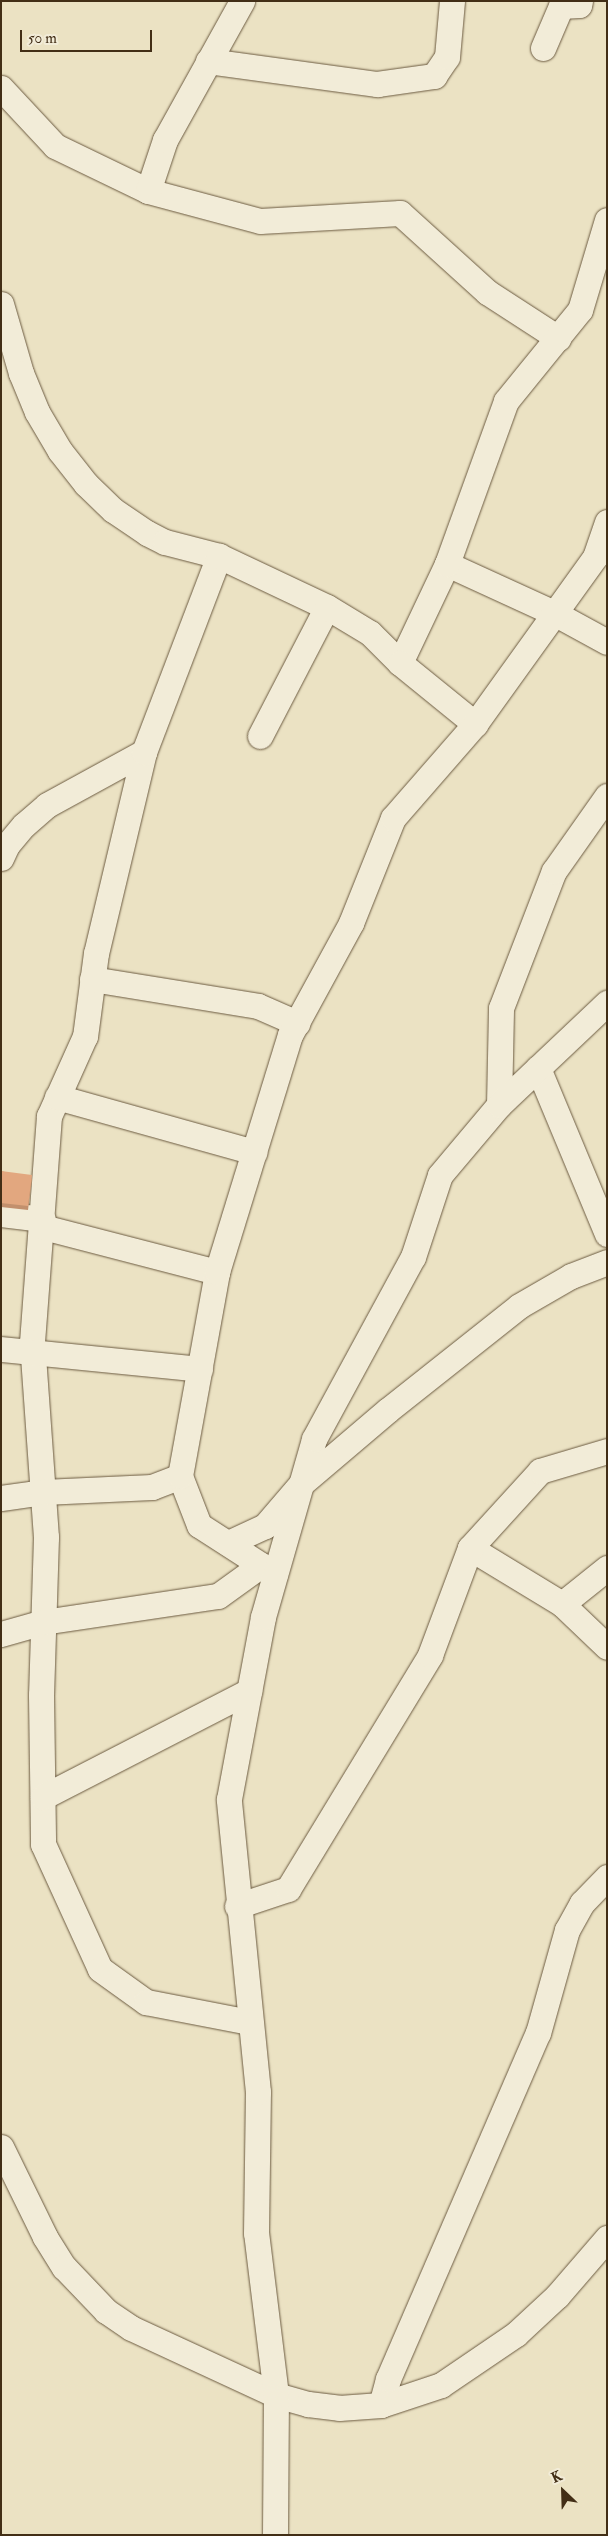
<!DOCTYPE html>
<html>
<head>
<meta charset="utf-8">
<style>
	body { margin:0 }
	#map { position:relative; width:608px; height:2536px; overflow:hidden; background:#ebe2c3; font-family:"IM FELL Double Pica",serif }
	div>[style] { position:absolute }
	[style*='--x'] { left:calc(var(--x)*1px); top:calc(var(--y)*1px); width:calc(var(--w)*1px); rotate:calc(var(--a)*1deg) }
	.roads { filter:drop-shadow(0 0 1px #6c5b41) drop-shadow(0 0 1px #6c5b41) }
	.minor>* { height:25px; margin:-12.5px; padding:0 12.5px; transform-origin:12.5px; border-radius:12.5px; background:#f2ecd8 }
	.wall>* { inset:0; background:#c2906d }
	.building>* { inset:0; background:#e2a77f }
	span { translate:-50% -50%; white-space:nowrap; text-align:center; line-height:1.15; -webkit-text-stroke:5px #f2ecd8; paint-order:stroke }
	.frame { position:absolute; inset:0; border:2px solid #422e16; pointer-events:none }
	.north { position:absolute; left:538px; top:2466px; width:50px; height:50px; -webkit-text-stroke:4px #f2ecd8; paint-order:stroke; rotate:336deg; font-size:14px; font-weight:700; line-height:20px; text-align:center; color:#422e16 }
	.north::after { content:''; display:block; margin:auto; width:18px; height:22px; background:#422e16; clip-path:polygon(50% 0,100% 100%,50% 72%,0 100%) }
	.scale { position:absolute; left:20px; top:30px; width:132px; height:22px; box-sizing:border-box; border:2px solid #422e16; border-top:0; padding-left:6px; font-size:15px; line-height:18px; white-space:nowrap; color:#422e16; -webkit-text-stroke:4px #f2ecd8; paint-order:stroke }
</style>
</head>
<body>
<div id="map">
	<div class="roads">
		<div class="minor">
			<div style="--x:543;--y:48;--w:46;--a:-66.8"></div>
			<div style="--x:561;--y:6;--w:18;--a:-3"></div>
			<div style="--x:579;--y:5;--w:4;--a:-76"></div>
			<div style="--x:208;--y:61;--w:171;--a:7.8"></div>
			<div style="--x:377;--y:84;--w:58;--a:-8"></div>
			<div style="--x:434;--y:76;--w:23;--a:-56"></div>
			<div style="--x:447;--y:57;--w:56;--a:-84.9"></div>
			<div style="--x:1;--y:88;--w:79;--a:47"></div>
			<div style="--x:55;--y:146;--w:103;--a:25.8"></div>
			<div style="--x:148;--y:191;--w:116;--a:15"></div>
			<div style="--x:260;--y:221;--w:140;--a:-3.3"></div>
			<div style="--x:400;--y:213;--w:118;--a:42.2"></div>
			<div style="--x:487;--y:292;--w:85;--a:32.9"></div>
			<div style="--x:148;--y:191;--w:54;--a:-71.6"></div>
			<div style="--x:165;--y:140;--w:159;--a:-61"></div>
			<div style="--x:1;--y:304;--w:72;--a:73.8"></div>
			<div style="--x:21;--y:373;--w:42;--a:67.7"></div>
			<div style="--x:37;--y:412;--w:45;--a:59.5"></div>
			<div style="--x:60;--y:451;--w:42;--a:51.8"></div>
			<div style="--x:86;--y:484;--w:37;--a:44"></div>
			<div style="--x:113;--y:510;--w:41;--a:34.1"></div>
			<div style="--x:147;--y:533;--w:20;--a:27"></div>
			<div style="--x:165;--y:542;--w:56;--a:14.5"></div>
			<div style="--x:447;--y:564;--w:118;--a:24.6"></div>
			<div style="--x:554;--y:613;--w:60;--a:28.7"></div>
			<div style="--x:400;--y:663;--w:110;--a:-64.6"></div>
			<div style="--x:447;--y:564;--w:173;--a:-70.1"></div>
			<div style="--x:506;--y:401;--w:117;--a:-50.9"></div>
			<div style="--x:580;--y:310;--w:94;--a:-73.3"></div>
			<div style="--x:260;--y:736;--w:145;--a:-62.6"></div>
			<div style="--x:144;--y:752;--w:207;--a:103.4"></div>
			<div style="--x:96;--y:953;--w:84;--a:97.5"></div>
			<div style="--x:85;--y:1036;--w:88;--a:114.2"></div>
			<div style="--x:49;--y:1116;--w:227;--a:94.3"></div>
			<div style="--x:32;--y:1342;--w:196;--a:85.9"></div>
			<div style="--x:46;--y:1537;--w:158;--a:91.8"></div>
			<div style="--x:41;--y:1695;--w:149;--a:89.2"></div>
			<div style="--x:43;--y:1844;--w:137;--a:65.5"></div>
			<div style="--x:100;--y:1969;--w:57;--a:35.7"></div>
			<div style="--x:146;--y:2002;--w:106;--a:10.9"></div>
			<div style="--x:1;--y:858;--w:14;--a:-65"></div>
			<div style="--x:7;--y:845;--w:26;--a:-50"></div>
			<div style="--x:24;--y:825;--w:30;--a:-41"></div>
			<div style="--x:47;--y:805;--w:111;--a:-28.7"></div>
			<div style="--x:144;--y:752;--w:210;--a:-69.1"></div>
			<div style="--x:219;--y:556;--w:119;--a:25.3"></div>
			<div style="--x:327;--y:607;--w:50;--a:31.2"></div>
			<div style="--x:370;--y:633;--w:42;--a:45"></div>
			<div style="--x:400;--y:663;--w:97;--a:39.1"></div>
			<div style="--x:92;--y:979;--w:168;--a:9.2"></div>
			<div style="--x:258;--y:1006;--w:43;--a:23.6"></div>
			<div style="--x:538;--y:1068;--w:180;--a:67.4"></div>
			<div style="--x:57;--y:1097;--w:205;--a:15.6"></div>
			<div style="--x:499;--y:1105;--w:97;--a:-88.8"></div>
			<div style="--x:501;--y:1008;--w:147;--a:-68.9"></div>
			<div style="--x:554;--y:871;--w:92;--a:-54.8"></div>
			<div style="--x:1;--y:1214;--w:42;--a:6.8"></div>
			<div style="--x:43;--y:1227;--w:180;--a:14.5"></div>
			<div style="--x:1;--y:1349;--w:200;--a:5.7"></div>
			<div style="--x:1;--y:1498;--w:42;--a:-8.1"></div>
			<div style="--x:43;--y:1492;--w:109;--a:-2.6"></div>
			<div style="--x:152;--y:1487;--w:30;--a:-21"></div>
			<div style="--x:228;--y:1543;--w:41;--a:-24.7"></div>
			<div style="--x:265;--y:1526;--w:55;--a:-49.4"></div>
			<div style="--x:301;--y:1484;--w:114;--a:-40.4"></div>
			<div style="--x:388;--y:1410;--w:167;--a:-38.4"></div>
			<div style="--x:519;--y:1306;--w:60;--a:-30"></div>
			<div style="--x:571;--y:1276;--w:39;--a:-21"></div>
			<div style="--x:470;--y:1548;--w:108;--a:31.3"></div>
			<div style="--x:562;--y:1604;--w:62;--a:43.7"></div>
			<div style="--x:275;--y:1574;--w:90;--a:-147.2"></div>
			<div style="--x:199;--y:1525;--w:53;--a:-111.2"></div>
			<div style="--x:180;--y:1476;--w:207;--a:-79.7"></div>
			<div style="--x:217;--y:1272;--w:248;--a:-72.9"></div>
			<div style="--x:290;--y:1035;--w:128;--a:-61.4"></div>
			<div style="--x:351;--y:923;--w:113;--a:-68.2"></div>
			<div style="--x:393;--y:818;--w:125;--a:-48.9"></div>
			<div style="--x:475;--y:724;--w:206;--a:-54.3"></div>
			<div style="--x:595;--y:557;--w:37;--a:-71"></div>
			<div style="--x:562;--y:1604;--w:58;--a:-38.7"></div>
			<div style="--x:1;--y:1634;--w:44;--a:-15.9"></div>
			<div style="--x:43;--y:1622;--w:177;--a:-8.5"></div>
			<div style="--x:218;--y:1596;--w:53;--a:-35.8"></div>
			<div style="--x:43;--y:1797;--w:232;--a:-27.2"></div>
			<div style="--x:237;--y:1906;--w:54;--a:-18.4"></div>
			<div style="--x:288;--y:1889;--w:274;--a:-58.7"></div>
			<div style="--x:430;--y:1655;--w:114;--a:-69.5"></div>
			<div style="--x:470;--y:1548;--w:104;--a:-47.7"></div>
			<div style="--x:540;--y:1471;--w:70;--a:-16.6"></div>
			<div style="--x:1;--y:2147;--w:100;--a:63.9"></div>
			<div style="--x:45;--y:2237;--w:36;--a:58"></div>
			<div style="--x:64;--y:2267;--w:61;--a:46.3"></div>
			<div style="--x:106;--y:2311;--w:30;--a:34"></div>
			<div style="--x:131;--y:2328;--w:160;--a:24.8"></div>
			<div style="--x:276;--y:2395;--w:33;--a:16"></div>
			<div style="--x:308;--y:2404;--w:31;--a:7"></div>
			<div style="--x:339;--y:2408;--w:42;--a:-4.1"></div>
			<div style="--x:381;--y:2405;--w:63;--a:-18.4"></div>
			<div style="--x:441;--y:2385;--w:91;--a:-34.2"></div>
			<div style="--x:516;--y:2334;--w:56;--a:-42.8"></div>
			<div style="--x:557;--y:2296;--w:77;--a:-49.2"></div>
			<div style="--x:381;--y:2405;--w:27;--a:-75"></div>
			<div style="--x:388;--y:2379;--w:377;--a:-66.6"></div>
			<div style="--x:538;--y:2033;--w:107;--a:-74.3"></div>
			<div style="--x:567;--y:1930;--w:31;--a:-61"></div>
			<div style="--x:582;--y:1903;--w:36;--a:-46"></div>
			<div style="--x:275;--y:2535;--w:140;--a:-89.6"></div>
			<div style="--x:276;--y:2395;--w:163;--a:-97"></div>
			<div style="--x:256;--y:2233;--w:141;--a:-89.2"></div>
			<div style="--x:258;--y:2092;--w:294;--a:-95.7"></div>
			<div style="--x:229;--y:1799;--w:185;--a:-79.4"></div>
			<div style="--x:263;--y:1617;--w:185;--a:-74"></div>
			<div style="--x:314;--y:1439;--w:207;--a:-61.5"></div>
			<div style="--x:413;--y:1257;--w:86;--a:-71.8"></div>
			<div style="--x:440;--y:1175;--w:92;--a:-49.9"></div>
			<div style="--x:499;--y:1105;--w:149;--a:-43.4"></div>
		</div>
	</div>
	<div class="wall">
		<div style="clip-path:polygon(1px 1171px,32px 1179px,28px 1210px,1px 1207px)"></div>
	</div>
	<div class="building">
		<div style="clip-path:polygon(1px 1171px,32px 1175px,28px 1206px,1px 1203px)"></div>
	</div>
	<div class="frame"></div>
	<div class="north">K</div>
	<div class="scale">50 m</div>
</div>
</body>
</html>
